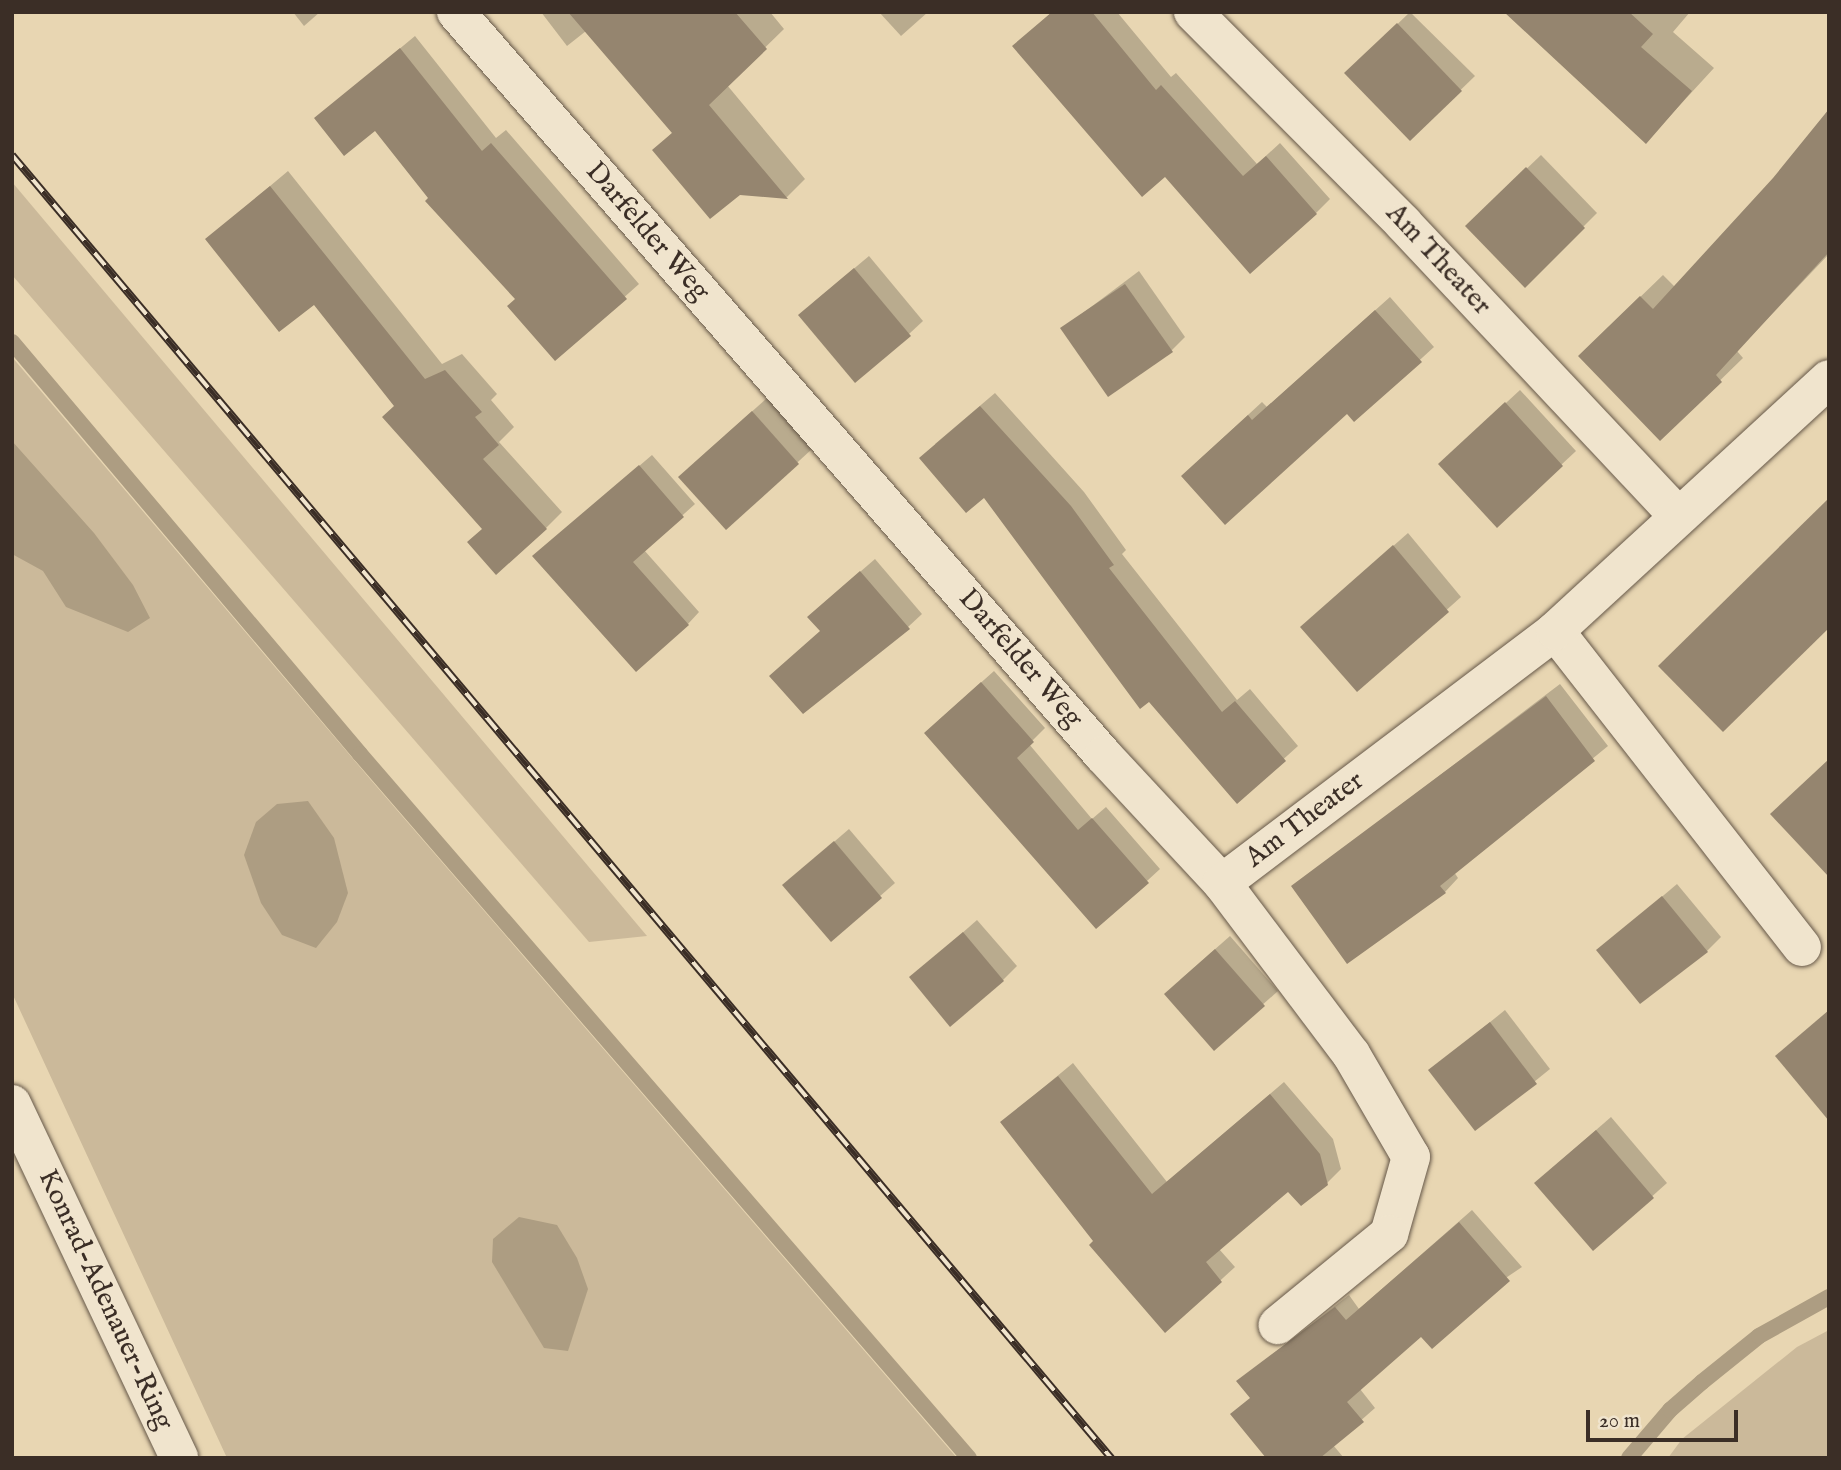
<!DOCTYPE html>
<html>
<head>
<meta charset="utf-8">
<style>
	body { margin:0 }
	#map { position:relative; width:1841px; height:1470px; overflow:hidden; background:#e8d6b2; font-family:"IM FELL English",serif }
	div>[style] { position:absolute }
	[style*='--x'] { left:calc(var(--x)*1px); top:calc(var(--y)*1px); width:calc(var(--w)*1px); rotate:calc(var(--a)*1deg) }
	.green>* { inset:0; background:#cbb99a }
	.water>* { inset:0; background:#ad9d82 }
	.shadow>* { inset:0; background:#0003 }
	.stream>* { height:16px; margin:-8px; padding:0 8px; transform-origin:8px; border-radius:8px; background:#ad9d82 }
	.building>* { inset:0; background:#95856f }
	.roads { filter:drop-shadow(0 0 2px #665849) drop-shadow(0 0 2px #665849) }
	.street>* { height:38px; margin:-19px; padding:0 19px; transform-origin:19px; border-radius:19px; background:#f0e4cd }
	.secondary>* { height:38px; margin:-19px; padding:0 19px; transform-origin:19px; border-radius:19px; background:#f0e4cd }
	.rail>* { height:8px; margin-top:-4px; transform-origin:0; background:repeating-linear-gradient(90deg,#f0e4cd 0 16px,#3b2e26 0 32px); box-sizing:border-box; border-block:2px solid #3b2e26 }
	span { translate:-50% -50%; white-space:nowrap; text-align:center; line-height:1.15; -webkit-text-stroke:5px #f0e4cd; paint-order:stroke }
	.street-label { font-size:28px; color:#3b2e26 }
	.frame { position:absolute; inset:0; border:14px solid #3b2e26; pointer-events:none }
	.scale { position:absolute; left:1586px; top:1410px; width:152px; height:32px; box-sizing:border-box; border:4px solid #3b2e26; border-top:0; padding-left:9px; font-size:21px; line-height:24px; white-space:nowrap; color:#3b2e26; -webkit-text-stroke:5px #f0e4cd; paint-order:stroke }
</style>
</head>
<body>
<div id="map">
	<div class="green">
		<div style="clip-path:polygon(12px 182px,647px 936px,589px 942px,12px 275px)"></div>
		<div style="clip-path:polygon(12px 357px,371px 780px,957px 1458px,227px 1458px,12px 993px)"></div>
		<div style="clip-path:polygon(1829px 1330px,1829px 1458px,1668px 1458px,1682px 1439px,1797px 1347px)"></div>
	</div>
	<div class="water">
		<div style="clip-path:polygon(12px 441px,94px 533px,133px 585px,150px 618px,128px 632px,66px 607px,43px 571px,12px 554px)"></div>
		<div style="clip-path:polygon(308px 801px,334px 838px,348px 893px,337px 922px,316px 948px,282px 935px,261px 903px,244px 855px,256px 822px,277px 804px)"></div>
		<div style="clip-path:polygon(519px 1217px,557px 1225px,577px 1258px,588px 1289px,568px 1351px,544px 1348px,492px 1262px,493px 1239px)"></div>
	</div>
	<div class="shadow">
		<div style="clip-path:polygon(293px 12px,320px 12px,304px 26px)"></div>
		<div style="clip-path:polygon(541px 12px,770px 12px,784px 29px,727px 85px,805px 179px,787px 197px,739px 193px,655px 150px,673px 132px,586px 31px,567px 46px)"></div>
		<div style="clip-path:polygon(879px 12px,928px 12px,901px 36px)"></div>
		<div style="clip-path:polygon(1052px 12px,1117px 12px,1171px 77px,1176px 73px,1257px 164px,1280px 143px,1330px 199px,1316px 213px,1165px 174px,1014px 46px)"></div>
		<div style="clip-path:polygon(1410px 12px,1475px 76px,1410px 139px,1360px 60px)"></div>
		<div style="clip-path:polygon(1506px 12px,1690px 12px,1673px 32px,1714px 68px,1646px 142px)"></div>
		<div style="clip-path:polygon(415px 36px,496px 138px,506px 130px,639px 284px,555px 359px,517px 299px,375px 129px,316px 118px)"></div>
		<div style="clip-path:polygon(1829px 110px,1829px 254px,1737px 351px,1743px 358px,1660px 439px,1603px 333px,1663px 275px,1675px 287px,1775px 179px)"></div>
		<div style="clip-path:polygon(1541px 155px,1597px 213px,1525px 285px,1467px 226px)"></div>
		<div style="clip-path:polygon(288px 171px,442px 364px,462px 354px,497px 394px,491px 400px,514px 427px,499px 442px,562px 512px,546px 528px,483px 528px,396px 405px,314px 302px,207px 239px)"></div>
		<div style="clip-path:polygon(869px 256px,923px 321px,909px 334px,814px 302px)"></div>
		<div style="clip-path:polygon(1139px 271px,1185px 337px,1171px 351px,1063px 328px)"></div>
		<div style="clip-path:polygon(1390px 297px,1434px 347px,1354px 420px,1347px 412px,1197px 462px,1262px 402px,1267px 407px)"></div>
		<div style="clip-path:polygon(1520px 390px,1576px 451px,1497px 525px,1454px 451px)"></div>
		<div style="clip-path:polygon(995px 393px,1084px 492px,1126px 550px,1122px 554px,1237px 700px,1250px 689px,1298px 746px,1237px 801px,985px 495px,935px 444px)"></div>
		<div style="clip-path:polygon(767px 398px,812px 449px,726px 528px,694px 463px)"></div>
		<div style="clip-path:polygon(652px 455px,695px 504px,644px 550px,699px 612px,688px 624px,534px 556px)"></div>
		<div style="clip-path:polygon(1408px 533px,1461px 597px,1357px 690px,1316px 614px)"></div>
		<div style="clip-path:polygon(875px 559px,922px 614px,908px 627px,821px 630px,823px 604px)"></div>
		<div style="clip-path:polygon(994px 671px,1045px 728px,1029px 744px,1092px 819px,1106px 807px,1160px 869px,1097px 927px,939px 720px)"></div>
		<div style="clip-path:polygon(1560px 684px,1608px 746px,1454px 872px,1458px 878px,1445px 892px,1293px 887px)"></div>
		<div style="clip-path:polygon(849px 829px,895px 883px,831px 939px,799px 872px)"></div>
		<div style="clip-path:polygon(1677px 884px,1721px 937px,1707px 951px,1599px 950px)"></div>
		<div style="clip-path:polygon(977px 920px,1017px 966px,1003px 980px,911px 978px)"></div>
		<div style="clip-path:polygon(1230px 936px,1278px 991px,1214px 1048px,1180px 980px)"></div>
		<div style="clip-path:polygon(1505px 1010px,1550px 1069px,1476px 1129px,1431px 1070px)"></div>
		<div style="clip-path:polygon(1073px 1063px,1167px 1182px,1284px 1082px,1333px 1139px,1341px 1169px,1327px 1183px,1288px 1190px,1219px 1249px,1235px 1267px,1165px 1331px,1002px 1122px)"></div>
		<div style="clip-path:polygon(1611px 1117px,1667px 1183px,1593px 1249px,1550px 1170px)"></div>
		<div style="clip-path:polygon(1472px 1210px,1522px 1267px,1421px 1335px,1360px 1389px,1375px 1408px,1333px 1445px,1344px 1458px,1268px 1458px,1233px 1414px,1252px 1397px,1238px 1381px,1349px 1295px,1359px 1309px)"></div>
	</div>
	<div class="stream">
		<div style="--x:12;--y:342;--w:539;--a:49.81"></div>
		<div style="--x:360;--y:754;--w:931;--a:49.14"></div>
		<div style="--x:1629;--y:1458;--w:63;--a:-49.5"></div>
		<div style="--x:1670;--y:1410;--w:43;--a:-41.2"></div>
		<div style="--x:1702;--y:1382;--w:73;--a:-38.9"></div>
		<div style="--x:1759;--y:1336;--w:80;--a:-29.1"></div>
	</div>
	<div class="building">
		<div style="clip-path:polygon(568px 12px,735px 12px,767px 49px,709px 105px,788px 199px,740px 195px,710px 219px,652px 150px,672px 133px)"></div>
		<div style="clip-path:polygon(1052px 12px,1092px 12px,1156px 90px,1161px 85px,1243px 176px,1266px 156px,1317px 214px,1250px 274px,1165px 177px,1142px 197px,1012px 46px)"></div>
		<div style="clip-path:polygon(1504px 12px,1629px 12px,1653px 34px,1641px 47px,1692px 91px,1646px 144px)"></div>
		<div style="clip-path:polygon(1397px 23px,1462px 91px,1410px 141px,1344px 73px)"></div>
		<div style="clip-path:polygon(400px 48px,482px 151px,491px 143px,627px 299px,555px 361px,507px 306px,515px 299px,425px 201px,428px 198px,375px 131px,344px 156px,314px 118px)"></div>
		<div style="clip-path:polygon(1829px 109px,1829px 252px,1716px 375px,1722px 382px,1660px 441px,1578px 356px,1640px 296px,1653px 309px,1773px 178px)"></div>
		<div style="clip-path:polygon(1526px 167px,1585px 228px,1525px 288px,1465px 226px)"></div>
		<div style="clip-path:polygon(270px 186px,425px 379px,445px 370px,482px 412px,475px 417px,499px 445px,483px 459px,547px 529px,496px 575px,467px 542px,482px 529px,382px 417px,394px 406px,314px 305px,279px 332px,205px 239px)"></div>
		<div style="clip-path:polygon(854px 268px,911px 336px,855px 383px,798px 315px)"></div>
		<div style="clip-path:polygon(1125px 284px,1173px 352px,1108px 397px,1060px 328px)"></div>
		<div style="clip-path:polygon(1375px 310px,1422px 362px,1354px 422px,1347px 414px,1225px 525px,1181px 476px,1248px 415px,1252px 420px)"></div>
		<div style="clip-path:polygon(1505px 402px,1563px 466px,1497px 528px,1438px 464px)"></div>
		<div style="clip-path:polygon(980px 406px,1071px 506px,1114px 565px,1109px 568px,1222px 712px,1235px 701px,1286px 761px,1237px 804px,1149px 702px,1140px 709px,984px 498px,966px 513px,919px 458px)"></div>
		<div style="clip-path:polygon(752px 411px,799px 464px,726px 530px,678px 477px)"></div>
		<div style="clip-path:polygon(639px 465px,684px 517px,633px 562px,689px 625px,636px 672px,532px 556px)"></div>
		<div style="clip-path:polygon(1829px 498px,1829px 628px,1723px 732px,1658px 666px)"></div>
		<div style="clip-path:polygon(1393px 545px,1449px 612px,1357px 692px,1300px 627px)"></div>
		<div style="clip-path:polygon(860px 571px,910px 629px,803px 714px,769px 676px,820px 631px,807px 617px)"></div>
		<div style="clip-path:polygon(981px 682px,1034px 742px,1017px 758px,1078px 830px,1092px 818px,1149px 883px,1096px 929px,924px 733px)"></div>
		<div style="clip-path:polygon(1546px 696px,1595px 761px,1440px 886px,1446px 893px,1347px 964px,1291px 886px)"></div>
		<div style="clip-path:polygon(1829px 759px,1829px 877px,1770px 814px)"></div>
		<div style="clip-path:polygon(834px 841px,882px 898px,831px 942px,782px 885px)"></div>
		<div style="clip-path:polygon(1662px 896px,1708px 952px,1640px 1004px,1596px 950px)"></div>
		<div style="clip-path:polygon(963px 932px,1004px 981px,950px 1027px,909px 977px)"></div>
		<div style="clip-path:polygon(1215px 949px,1265px 1006px,1214px 1051px,1164px 994px)"></div>
		<div style="clip-path:polygon(1829px 1010px,1829px 1121px,1775px 1056px)"></div>
		<div style="clip-path:polygon(1490px 1022px,1537px 1084px,1475px 1131px,1428px 1070px)"></div>
		<div style="clip-path:polygon(1058px 1076px,1152px 1194px,1270px 1094px,1320px 1154px,1328px 1185px,1301px 1206px,1288px 1192px,1206px 1262px,1222px 1282px,1165px 1333px,1089px 1245px,1093px 1241px,1000px 1122px)"></div>
		<div style="clip-path:polygon(1596px 1130px,1654px 1198px,1593px 1251px,1534px 1183px)"></div>
		<div style="clip-path:polygon(1459px 1222px,1510px 1281px,1432px 1349px,1421px 1337px,1347px 1402px,1364px 1422px,1320px 1458px,1266px 1458px,1230px 1414px,1250px 1398px,1236px 1381px,1335px 1307px,1346px 1320px)"></div>
	</div>
	<div class="roads">
		<div class="street">
			<div style="--x:456;--y:12;--w:985;--a:48.95"></div>
			<div style="--x:1103;--y:755;--w:175;--a:47.1"></div>
			<div style="--x:1222;--y:883;--w:214;--a:53"></div>
			<div style="--x:1351;--y:1054;--w:119;--a:59.8"></div>
			<div style="--x:1411;--y:1157;--w:80;--a:105.9"></div>
			<div style="--x:1389;--y:1234;--w:144;--a:140.7"></div>
			<div style="--x:1193;--y:12;--w:298;--a:45.1"></div>
			<div style="--x:1403;--y:223;--w:400;--a:46.8"></div>
			<div style="--x:1555;--y:631;--w:401;--a:52"></div>
			<div style="--x:1222;--y:883;--w:418;--a:-37.1"></div>
			<div style="--x:1555;--y:631;--w:372;--a:-42.6"></div>
		</div>
		<div class="secondary">
			<div style="--x:12;--y:1104;--w:391;--a:64.7"></div>
		</div>
	</div>
	<div class="rail">
		<div style="--x:12;--y:155;--w:1705;--a:49.85"></div>
	</div>
	<div class="street-label">
		<span style="left:647px;top:232px;rotate:49deg">Darfelder Weg</span>
		<span style="left:1438px;top:260px;rotate:47deg">Am Theater</span>
		<span style="left:1020px;top:659px;rotate:49deg">Darfelder Weg</span>
		<span style="left:1305px;top:820px;rotate:-37deg">Am Theater</span>
		<span style="left:105px;top:1300px;rotate:65deg">Konrad-Adenauer-Ring</span>
	</div>
	<div class="frame"></div>
	<div class="scale">20 m</div>
</div>
</body>
</html>
